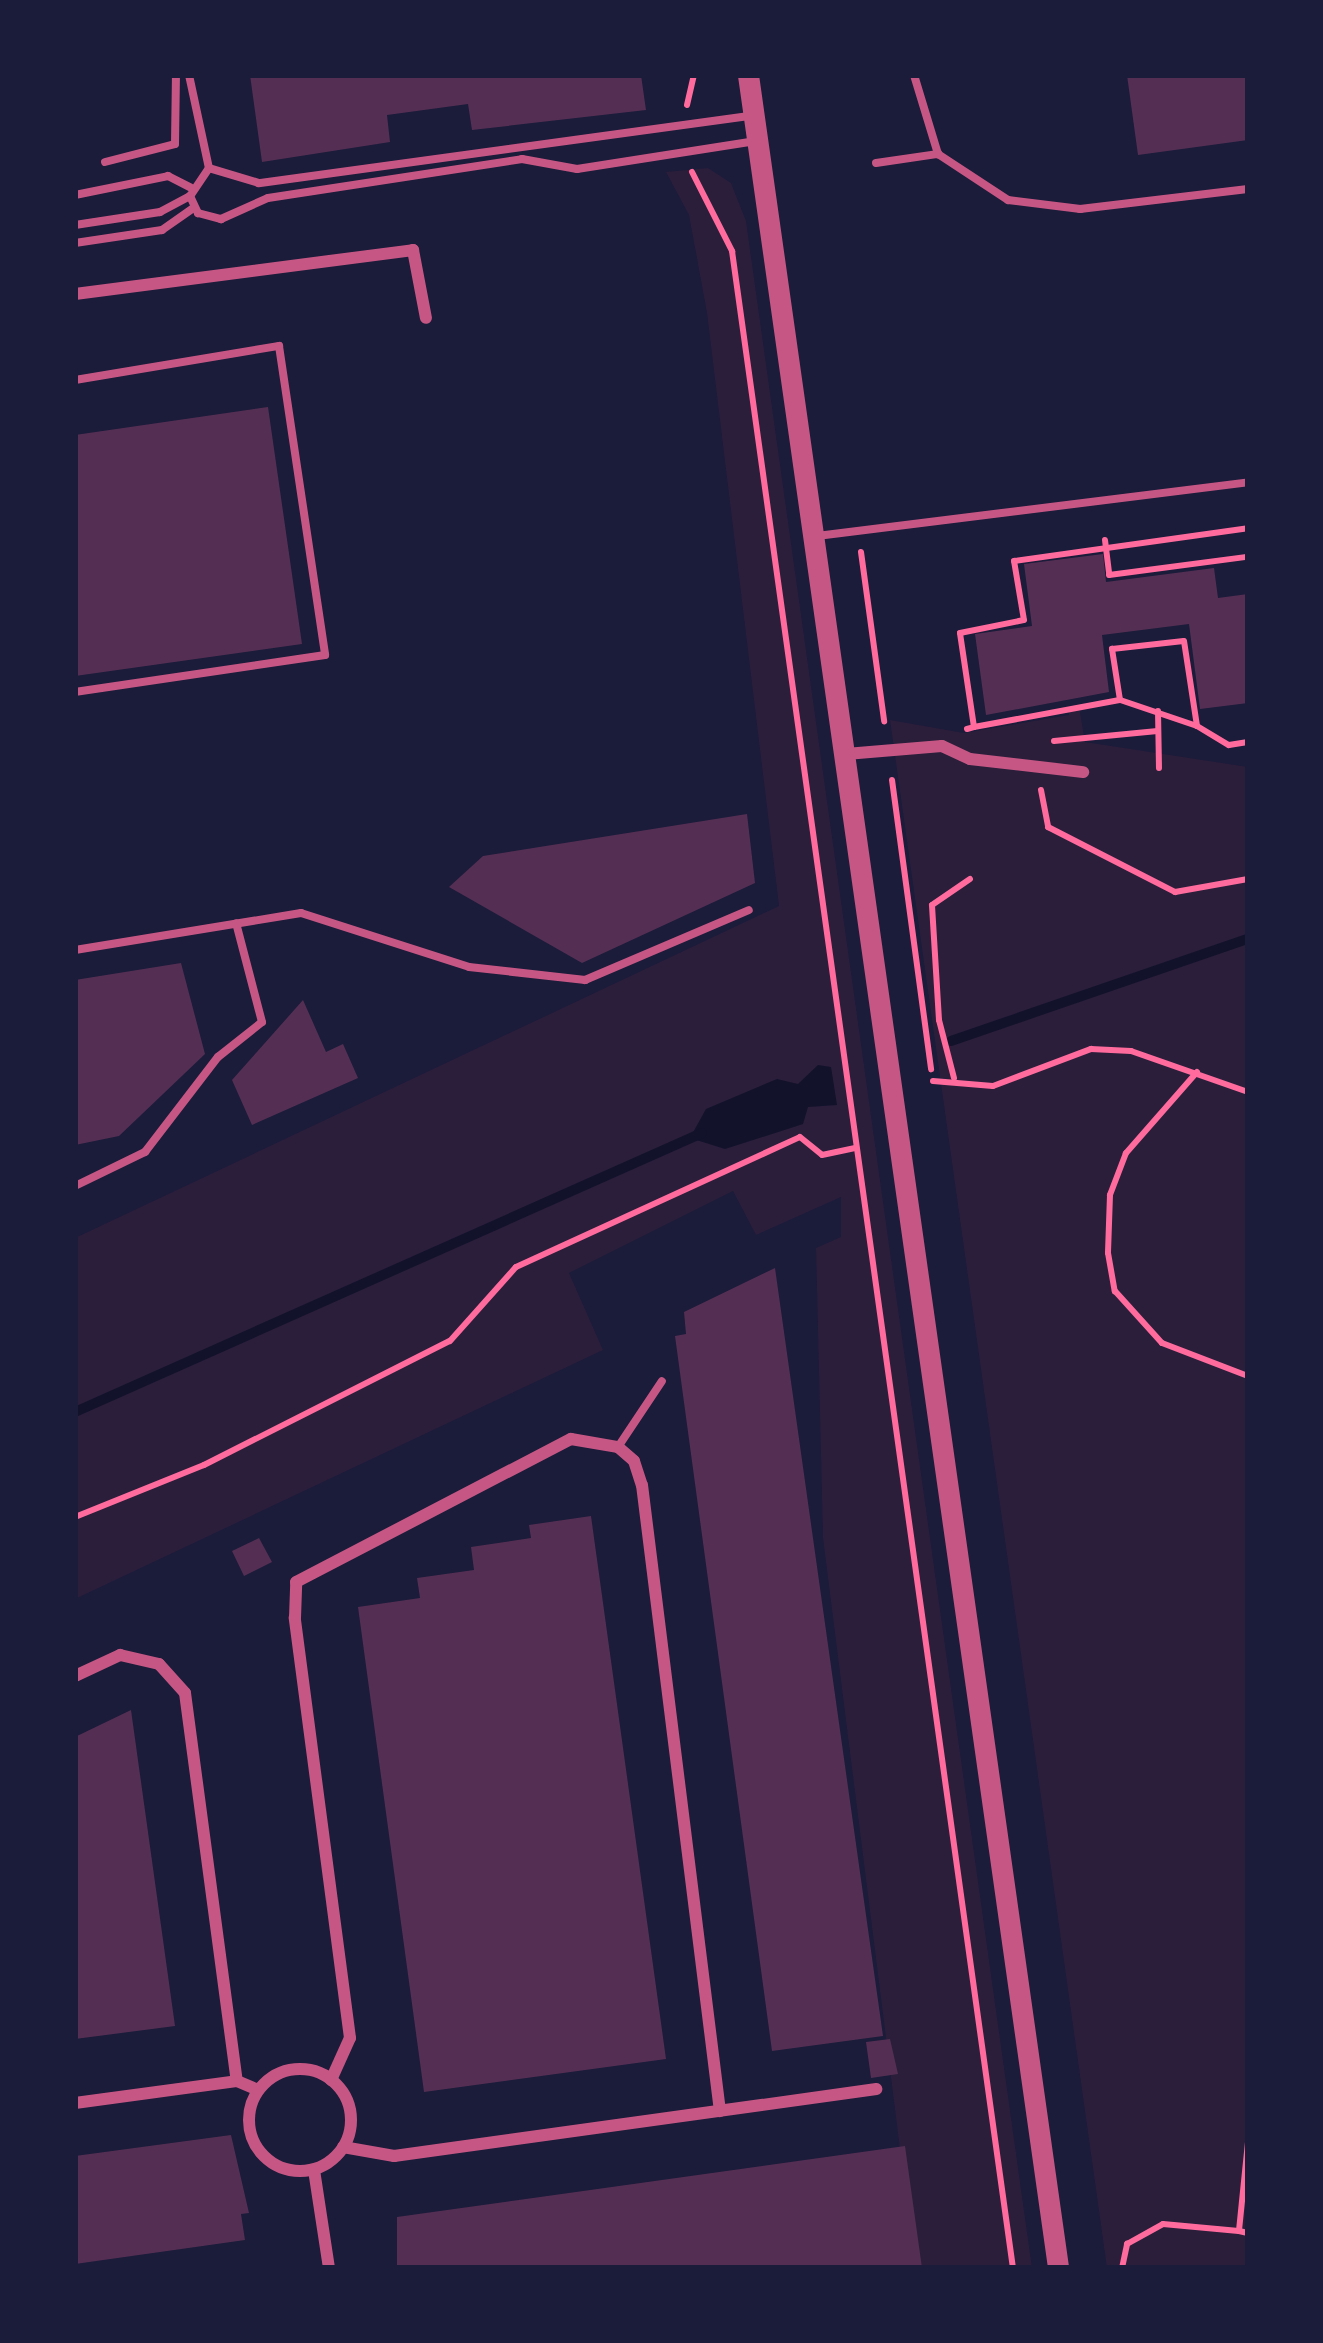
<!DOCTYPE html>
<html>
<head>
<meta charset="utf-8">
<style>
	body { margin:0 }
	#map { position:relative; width:1323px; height:2343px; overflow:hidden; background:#1b1b3a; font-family:"DejaVu Sans",sans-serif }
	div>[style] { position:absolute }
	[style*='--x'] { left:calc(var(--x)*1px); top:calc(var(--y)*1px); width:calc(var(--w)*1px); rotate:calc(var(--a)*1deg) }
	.green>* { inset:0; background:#2a1e3b }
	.water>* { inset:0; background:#12122b }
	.stream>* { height:10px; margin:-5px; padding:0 5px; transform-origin:5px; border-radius:5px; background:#12122b }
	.building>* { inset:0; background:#542f53 }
	.path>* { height:6px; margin:-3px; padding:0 3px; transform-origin:3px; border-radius:3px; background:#ff6b9d }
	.service>* { height:8px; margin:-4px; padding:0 4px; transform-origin:4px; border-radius:4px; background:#c65784 }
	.minor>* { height:12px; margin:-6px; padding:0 6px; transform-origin:6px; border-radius:6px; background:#c65784 }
	.minor>.ring { margin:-6px; padding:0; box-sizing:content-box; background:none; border:12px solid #c65784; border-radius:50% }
	.tertiary>* { height:21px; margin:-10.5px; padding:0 10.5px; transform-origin:10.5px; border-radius:10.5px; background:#c65784 }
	span { translate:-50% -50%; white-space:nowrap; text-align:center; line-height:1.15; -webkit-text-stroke:12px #1b1b3a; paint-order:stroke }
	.frame { position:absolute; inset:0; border:78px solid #1b1b3a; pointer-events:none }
</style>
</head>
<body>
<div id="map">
	<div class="green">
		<div style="clip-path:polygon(708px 168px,731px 183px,746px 221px,1032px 2268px,915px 2268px,823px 1538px,816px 1248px,841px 1237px,841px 1197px,756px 1235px,733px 1191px,569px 1273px,603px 1350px,75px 1599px,75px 1238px,779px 906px,707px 313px,689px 215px,666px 172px)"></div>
		<div style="clip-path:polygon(1079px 706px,1085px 742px,1248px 767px,1248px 2268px,1107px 2268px,890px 720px,964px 733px,1069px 715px,1069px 707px)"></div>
	</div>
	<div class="water">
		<div style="clip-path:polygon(818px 1065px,831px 1067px,837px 1105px,808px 1107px,803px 1124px,725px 1149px,690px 1138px,706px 1109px,777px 1079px,798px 1084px)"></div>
	</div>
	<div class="stream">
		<div style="--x:951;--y:1041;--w:314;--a:-19"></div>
		<div style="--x:75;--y:1412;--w:686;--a:-23.99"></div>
	</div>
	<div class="building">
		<div style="clip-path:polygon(250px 75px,641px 75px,646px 110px,472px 130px,468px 104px,387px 115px,390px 142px,262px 162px)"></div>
		<div style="clip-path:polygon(1127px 75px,1248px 75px,1248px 140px,1138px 155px)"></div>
		<div style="clip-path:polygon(268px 407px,302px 644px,75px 676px,75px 435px)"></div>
		<div style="clip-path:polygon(1103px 554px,1106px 582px,1214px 568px,1218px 598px,1248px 594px,1248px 703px,1200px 709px,1189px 624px,1102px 635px,1109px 692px,986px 715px,975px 634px,1032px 626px,1024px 564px)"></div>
		<div style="clip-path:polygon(747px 814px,755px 883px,582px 963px,449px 887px,483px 856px)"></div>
		<div style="clip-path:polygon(181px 963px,205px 1054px,119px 1136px,75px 1145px,75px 980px)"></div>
		<div style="clip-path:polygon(303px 1000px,326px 1052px,343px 1044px,358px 1078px,252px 1125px,232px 1080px)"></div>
		<div style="clip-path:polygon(775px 1268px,883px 2036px,772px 2051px,675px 1336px,686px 1334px,684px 1312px)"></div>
		<div style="clip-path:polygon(591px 1516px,666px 2059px,424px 2092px,358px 1607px,420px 1598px,417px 1578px,474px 1570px,471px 1547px,531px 1538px,529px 1525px)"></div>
		<div style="clip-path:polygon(259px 1538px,272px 1562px,244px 1576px,232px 1551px)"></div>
		<div style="clip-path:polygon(131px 1710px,175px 2026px,75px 2039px,75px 1737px)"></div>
		<div style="clip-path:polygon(890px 2039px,898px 2074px,871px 2078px,866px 2042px)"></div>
		<div style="clip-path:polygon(231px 2135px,249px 2213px,241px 2214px,245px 2240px,75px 2264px,75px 2156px)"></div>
		<div style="clip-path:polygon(905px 2146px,922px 2268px,397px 2268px,397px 2217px)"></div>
	</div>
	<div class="path">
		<div style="--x:687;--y:105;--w:31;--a:-77"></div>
		<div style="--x:692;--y:172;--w:89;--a:63.1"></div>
		<div style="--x:732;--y:251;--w:2036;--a:82.07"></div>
		<div style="--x:1105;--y:540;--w:35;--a:83"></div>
		<div style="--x:1109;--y:575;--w:137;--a:-7.5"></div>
		<div style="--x:861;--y:552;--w:171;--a:82.2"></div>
		<div style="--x:1184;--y:641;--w:86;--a:81.3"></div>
		<div style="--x:1197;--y:726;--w:81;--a:-161.3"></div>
		<div style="--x:1120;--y:700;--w:52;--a:-98.9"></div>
		<div style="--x:1112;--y:649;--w:72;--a:-6.3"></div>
		<div style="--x:1158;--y:711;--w:57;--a:89"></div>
		<div style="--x:1197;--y:726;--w:37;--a:31"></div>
		<div style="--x:1229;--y:745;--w:19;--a:-9"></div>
		<div style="--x:974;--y:727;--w:148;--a:-10.5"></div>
		<div style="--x:967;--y:729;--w:7;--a:-16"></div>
		<div style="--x:974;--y:727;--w:95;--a:-98.5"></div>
		<div style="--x:960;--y:633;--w:65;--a:-11.5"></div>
		<div style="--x:1024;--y:620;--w:60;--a:-99.6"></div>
		<div style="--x:1014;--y:561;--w:236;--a:-8"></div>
		<div style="--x:1054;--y:741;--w:104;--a:-5.5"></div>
		<div style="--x:892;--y:780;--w:292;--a:82.3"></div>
		<div style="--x:1041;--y:790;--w:38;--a:79"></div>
		<div style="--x:1048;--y:827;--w:143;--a:27.1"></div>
		<div style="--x:1175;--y:892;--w:74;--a:-10.1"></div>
		<div style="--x:1197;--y:1072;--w:108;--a:131.2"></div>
		<div style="--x:1126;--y:1153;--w:45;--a:110.9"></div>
		<div style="--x:1110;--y:1195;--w:58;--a:92"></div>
		<div style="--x:1108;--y:1253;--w:39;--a:80"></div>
		<div style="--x:1115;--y:1291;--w:70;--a:47.9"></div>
		<div style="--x:1162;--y:1343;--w:92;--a:21"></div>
		<div style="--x:954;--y:1078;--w:60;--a:-104.5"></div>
		<div style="--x:939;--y:1020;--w:115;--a:-93.5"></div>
		<div style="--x:932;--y:905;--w:46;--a:-34.4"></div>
		<div style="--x:933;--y:1081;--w:60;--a:4.8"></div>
		<div style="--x:993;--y:1086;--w:105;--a:-20.7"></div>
		<div style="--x:1091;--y:1049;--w:40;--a:2.9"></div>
		<div style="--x:1131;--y:1051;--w:124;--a:19.3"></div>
		<div style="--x:75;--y:1517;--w:139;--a:-22"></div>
		<div style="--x:204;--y:1465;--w:275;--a:-26.8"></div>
		<div style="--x:450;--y:1341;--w:99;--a:-48.3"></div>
		<div style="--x:516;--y:1267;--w:312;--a:-24.6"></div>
		<div style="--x:800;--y:1137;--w:28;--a:39"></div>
		<div style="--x:822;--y:1155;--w:35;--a:-12"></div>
		<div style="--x:1248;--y:2142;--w:89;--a:95.8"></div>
		<div style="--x:1239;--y:2231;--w:9;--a:13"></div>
		<div style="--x:1122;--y:2268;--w:25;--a:-78"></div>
		<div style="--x:1127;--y:2244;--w:41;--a:-29.1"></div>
		<div style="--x:1163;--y:2224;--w:76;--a:5.3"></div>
	</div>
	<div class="service">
		<div style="--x:189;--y:75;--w:95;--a:77.9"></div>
		<div style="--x:914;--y:75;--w:83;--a:73.1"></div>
		<div style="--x:938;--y:154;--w:84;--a:33.3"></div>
		<div style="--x:1008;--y:200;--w:73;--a:7.1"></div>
		<div style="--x:1080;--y:209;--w:169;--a:-6.8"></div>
		<div style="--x:749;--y:116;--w:495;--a:172.2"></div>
		<div style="--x:259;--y:183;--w:52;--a:-163.3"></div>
		<div style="--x:209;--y:168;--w:34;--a:124"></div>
		<div style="--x:190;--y:196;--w:19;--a:65"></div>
		<div style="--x:198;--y:213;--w:24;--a:15"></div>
		<div style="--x:221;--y:219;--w:51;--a:-24.1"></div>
		<div style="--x:268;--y:198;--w:257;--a:-8.7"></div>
		<div style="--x:522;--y:159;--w:56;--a:10.3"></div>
		<div style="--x:577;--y:169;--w:181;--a:-8.9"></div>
		<div style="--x:105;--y:162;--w:72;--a:-14.4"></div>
		<div style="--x:175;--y:144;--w:69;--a:-89.2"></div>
		<div style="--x:876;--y:163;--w:63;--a:-8.3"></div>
		<div style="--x:75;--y:195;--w:95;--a:-11.5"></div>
		<div style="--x:168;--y:176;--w:25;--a:27"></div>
		<div style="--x:75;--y:225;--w:86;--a:-8.7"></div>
		<div style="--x:160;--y:212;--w:34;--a:-28"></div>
		<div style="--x:75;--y:243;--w:88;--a:-8.5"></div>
		<div style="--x:162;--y:230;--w:39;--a:-35"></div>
		<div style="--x:75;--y:380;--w:207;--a:-9.5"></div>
		<div style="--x:279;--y:346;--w:312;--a:81.5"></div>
		<div style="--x:325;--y:655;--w:253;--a:171.6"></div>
		<div style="--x:817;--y:536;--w:434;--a:-7.1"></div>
		<div style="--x:75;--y:950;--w:229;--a:-9.3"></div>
		<div style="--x:301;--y:913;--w:176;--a:17.8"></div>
		<div style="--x:469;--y:967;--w:117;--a:6.4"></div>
		<div style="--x:585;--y:980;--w:178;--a:-23.1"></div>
		<div style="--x:75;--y:1186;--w:78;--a:-25.9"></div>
		<div style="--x:145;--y:1152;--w:120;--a:-52.5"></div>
		<div style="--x:218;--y:1057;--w:56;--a:-38.5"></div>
		<div style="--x:262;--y:1022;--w:102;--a:-104.7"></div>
		<div style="--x:618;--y:1447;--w:79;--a:-56.3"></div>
	</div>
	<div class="minor">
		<div style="--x:75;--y:294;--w:341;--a:-7.4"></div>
		<div style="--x:413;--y:250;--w:69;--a:79.2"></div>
		<div style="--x:846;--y:754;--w:96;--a:-4.8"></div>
		<div style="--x:942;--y:746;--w:31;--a:25"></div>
		<div style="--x:970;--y:759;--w:114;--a:6.6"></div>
		<div style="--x:75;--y:1676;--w:50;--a:-25"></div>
		<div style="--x:120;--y:1655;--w:40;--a:13"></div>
		<div style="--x:159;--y:1664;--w:39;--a:48"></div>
		<div style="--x:185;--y:1693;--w:391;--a:82.4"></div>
		<div class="ring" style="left:249px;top:2069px;width:90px;height:90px"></div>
		<div style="--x:331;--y:2080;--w:46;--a:-65.7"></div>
		<div style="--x:350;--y:2038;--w:424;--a:-97.5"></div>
		<div style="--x:295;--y:1618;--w:36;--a:-88"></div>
		<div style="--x:296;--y:1582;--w:310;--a:-27.5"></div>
		<div style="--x:571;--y:1439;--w:48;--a:9.7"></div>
		<div style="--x:618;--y:1447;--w:21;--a:41"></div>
		<div style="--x:634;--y:1461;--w:25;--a:72"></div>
		<div style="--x:642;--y:1485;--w:631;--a:82.9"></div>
		<div style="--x:75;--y:2103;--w:163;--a:-7.7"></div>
		<div style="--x:237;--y:2081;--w:23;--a:23"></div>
		<div style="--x:343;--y:2147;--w:52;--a:10"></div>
		<div style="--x:394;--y:2156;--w:487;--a:-7.9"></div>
		<div style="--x:314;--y:2170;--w:99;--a:81.3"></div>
	</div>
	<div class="tertiary">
		<div style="--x:748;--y:75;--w:2215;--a:81.95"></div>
	</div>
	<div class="frame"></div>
</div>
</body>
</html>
